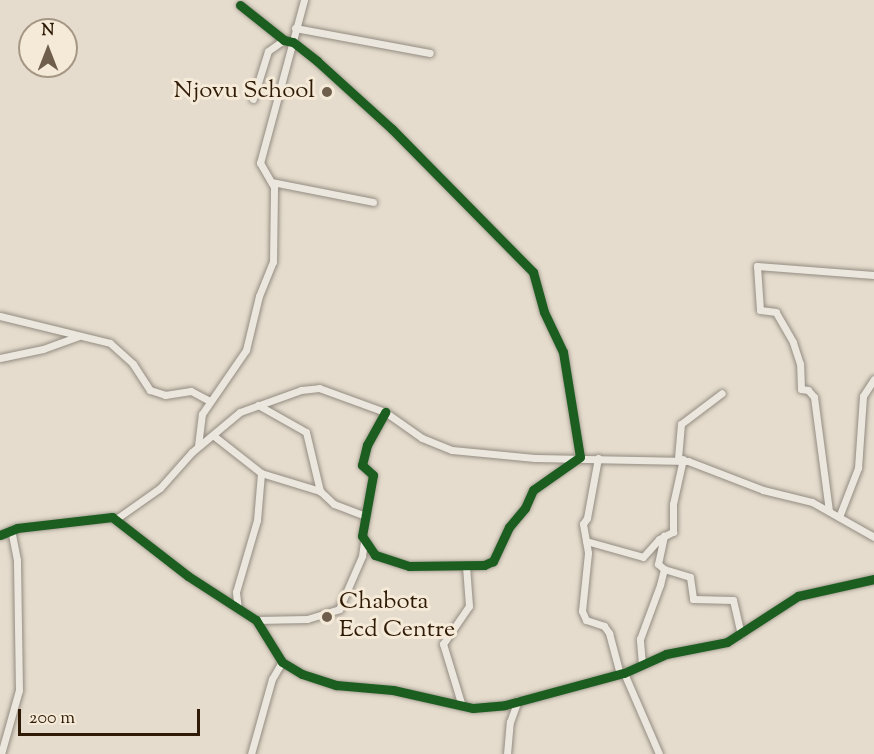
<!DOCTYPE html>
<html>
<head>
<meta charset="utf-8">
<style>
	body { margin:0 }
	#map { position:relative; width:874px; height:754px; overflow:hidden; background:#e5dccd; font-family:"Sorts Mill Goudy",serif }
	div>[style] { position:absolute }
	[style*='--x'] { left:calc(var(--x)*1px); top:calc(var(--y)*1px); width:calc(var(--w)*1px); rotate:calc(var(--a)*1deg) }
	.roads { filter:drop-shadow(0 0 2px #938c81) drop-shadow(0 0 2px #938c81) }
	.minor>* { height:7px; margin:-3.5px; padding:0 3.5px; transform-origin:3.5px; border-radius:3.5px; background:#ebe6de }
	.cycleway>* { height:9px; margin:-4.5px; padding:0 4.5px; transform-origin:4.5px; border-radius:4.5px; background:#1b5e20 }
	.dots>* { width:16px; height:16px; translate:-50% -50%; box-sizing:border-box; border:3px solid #f5ead8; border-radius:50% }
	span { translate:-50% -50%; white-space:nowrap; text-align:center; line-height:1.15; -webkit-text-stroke:6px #f5ead8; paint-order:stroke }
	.poi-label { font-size:24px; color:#2e1a05 }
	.right { translate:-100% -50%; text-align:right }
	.left { translate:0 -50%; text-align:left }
	.north { position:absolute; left:18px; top:18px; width:60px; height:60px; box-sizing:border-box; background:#f5ead8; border:2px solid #a59784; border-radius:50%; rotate:0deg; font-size:16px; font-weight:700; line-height:24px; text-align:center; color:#2e1a05 }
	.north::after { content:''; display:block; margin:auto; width:21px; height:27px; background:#6e5e4b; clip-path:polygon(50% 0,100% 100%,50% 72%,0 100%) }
	.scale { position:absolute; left:18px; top:709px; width:182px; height:27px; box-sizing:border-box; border:3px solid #2e1a05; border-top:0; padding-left:8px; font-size:18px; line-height:21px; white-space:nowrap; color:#2e1a05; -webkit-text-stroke:4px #f5ead8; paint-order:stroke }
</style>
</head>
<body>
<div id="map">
	<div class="roads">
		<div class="minor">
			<div style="--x:240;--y:5;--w:56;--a:38.5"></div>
			<div style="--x:284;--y:40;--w:9;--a:13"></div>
			<div style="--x:293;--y:42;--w:31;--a:38"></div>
			<div style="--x:317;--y:61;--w:101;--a:42.2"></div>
			<div style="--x:392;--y:129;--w:201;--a:45.4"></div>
			<div style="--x:533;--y:272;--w:41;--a:74.6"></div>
			<div style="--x:544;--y:312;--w:44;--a:64.6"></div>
			<div style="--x:563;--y:352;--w:106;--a:80.8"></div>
			<div style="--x:580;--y:457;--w:57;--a:144.9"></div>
			<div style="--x:533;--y:490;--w:20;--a:114"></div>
			<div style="--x:525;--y:508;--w:25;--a:130"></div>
			<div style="--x:509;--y:527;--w:38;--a:115"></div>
			<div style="--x:493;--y:561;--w:10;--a:156"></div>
			<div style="--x:484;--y:565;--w:75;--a:179.2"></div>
			<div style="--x:409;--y:566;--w:36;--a:-162"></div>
			<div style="--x:375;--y:555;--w:23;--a:-124"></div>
			<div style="--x:362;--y:536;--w:62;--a:-79.8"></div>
			<div style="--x:373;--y:475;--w:15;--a:-138"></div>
			<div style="--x:362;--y:465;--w:21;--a:-76"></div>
			<div style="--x:367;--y:445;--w:38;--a:-61"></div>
			<div style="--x:295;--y:28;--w:137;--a:10.5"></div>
			<div style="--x:253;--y:99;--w:50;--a:-72.6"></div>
			<div style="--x:268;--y:51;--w:19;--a:-35"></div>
			<div style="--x:272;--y:182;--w:103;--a:11.2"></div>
			<div style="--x:0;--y:316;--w:113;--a:13.8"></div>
			<div style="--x:110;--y:343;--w:31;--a:42"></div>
			<div style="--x:133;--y:364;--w:31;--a:57"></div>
			<div style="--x:150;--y:390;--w:16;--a:18"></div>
			<div style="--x:165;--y:395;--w:26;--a:-9"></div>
			<div style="--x:191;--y:391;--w:21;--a:28"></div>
			<div style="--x:0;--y:358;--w:44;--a:-11.8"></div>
			<div style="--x:43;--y:349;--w:37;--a:-20"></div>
			<div style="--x:258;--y:405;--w:55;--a:29.4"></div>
			<div style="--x:306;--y:432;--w:61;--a:76.7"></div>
			<div style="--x:214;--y:436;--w:60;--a:38.2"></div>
			<div style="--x:261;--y:473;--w:62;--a:17"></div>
			<div style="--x:320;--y:491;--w:19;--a:43"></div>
			<div style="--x:334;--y:504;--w:33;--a:21"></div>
			<div style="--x:198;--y:446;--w:32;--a:-83"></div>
			<div style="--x:202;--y:414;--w:78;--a:-55.5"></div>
			<div style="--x:246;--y:350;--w:56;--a:-76.5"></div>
			<div style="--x:259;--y:296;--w:37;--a:-68"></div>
			<div style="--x:273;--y:262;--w:75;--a:-89.2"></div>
			<div style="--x:274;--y:187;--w:28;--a:-120"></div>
			<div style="--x:260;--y:163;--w:169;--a:-74.9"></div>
			<div style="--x:598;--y:458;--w:61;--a:100.4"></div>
			<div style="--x:587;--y:518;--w:7;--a:124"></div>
			<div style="--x:583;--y:524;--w:29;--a:80"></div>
			<div style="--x:588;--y:553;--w:58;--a:95.9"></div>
			<div style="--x:582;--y:611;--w:10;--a:66"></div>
			<div style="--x:586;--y:620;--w:19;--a:18"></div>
			<div style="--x:604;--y:626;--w:9;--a:54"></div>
			<div style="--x:609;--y:633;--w:42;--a:75"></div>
			<div style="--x:678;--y:458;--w:34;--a:-85"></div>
			<div style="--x:681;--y:424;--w:51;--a:-37.1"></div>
			<div style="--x:829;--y:511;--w:115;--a:-97.5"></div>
			<div style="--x:814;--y:397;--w:9;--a:-131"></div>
			<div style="--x:808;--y:390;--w:7;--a:-172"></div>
			<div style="--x:801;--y:389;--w:25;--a:-92"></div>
			<div style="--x:800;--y:364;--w:23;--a:-108"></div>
			<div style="--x:793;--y:342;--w:34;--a:-120"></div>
			<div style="--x:776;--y:312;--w:16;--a:-173"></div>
			<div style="--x:760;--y:310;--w:44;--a:-93.9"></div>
			<div style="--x:757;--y:266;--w:117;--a:4.4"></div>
			<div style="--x:839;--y:517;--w:53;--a:-68.8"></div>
			<div style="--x:858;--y:468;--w:72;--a:-86"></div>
			<div style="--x:863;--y:396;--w:20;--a:-57"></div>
			<div style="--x:116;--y:519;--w:54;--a:-35.2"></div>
			<div style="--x:160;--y:488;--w:48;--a:-48.4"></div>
			<div style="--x:192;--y:452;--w:62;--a:-39.8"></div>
			<div style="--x:240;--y:412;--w:65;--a:-19.8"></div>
			<div style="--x:301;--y:390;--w:18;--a:-6"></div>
			<div style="--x:319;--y:388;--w:70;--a:20"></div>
			<div style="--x:385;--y:412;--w:45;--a:35.1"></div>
			<div style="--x:422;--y:438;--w:32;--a:22"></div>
			<div style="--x:452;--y:450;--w:83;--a:5.5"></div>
			<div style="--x:535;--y:458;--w:153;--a:1.1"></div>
			<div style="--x:688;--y:461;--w:80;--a:21.1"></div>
			<div style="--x:763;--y:490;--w:50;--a:13.8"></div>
			<div style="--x:812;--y:502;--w:71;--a:29.4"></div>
			<div style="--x:0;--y:535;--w:18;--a:-22"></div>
			<div style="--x:17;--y:528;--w:96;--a:-6.6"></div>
			<div style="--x:112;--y:517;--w:96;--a:37.8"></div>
			<div style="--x:188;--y:576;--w:81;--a:32.9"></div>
			<div style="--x:256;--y:620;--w:49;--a:58.2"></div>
			<div style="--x:282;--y:662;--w:23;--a:31"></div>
			<div style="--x:302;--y:674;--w:36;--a:18"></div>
			<div style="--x:336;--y:685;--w:57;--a:5"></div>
			<div style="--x:393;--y:690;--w:82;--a:12.7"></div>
			<div style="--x:473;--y:708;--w:32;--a:-5"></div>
			<div style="--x:505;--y:705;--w:123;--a:-15.1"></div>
			<div style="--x:624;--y:673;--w:46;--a:-24.3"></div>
			<div style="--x:666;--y:654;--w:62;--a:-11.1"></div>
			<div style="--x:727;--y:642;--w:85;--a:-32.9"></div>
			<div style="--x:798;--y:596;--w:78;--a:-12.6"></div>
			<div style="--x:586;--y:541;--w:59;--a:15.7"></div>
			<div style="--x:643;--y:557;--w:24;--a:-48"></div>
			<div style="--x:659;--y:539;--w:16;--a:-27"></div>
			<div style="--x:673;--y:532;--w:28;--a:-90"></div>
			<div style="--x:673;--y:504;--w:46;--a:-77.5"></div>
			<div style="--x:664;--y:569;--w:27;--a:17"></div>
			<div style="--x:690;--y:577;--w:22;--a:82"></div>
			<div style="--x:693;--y:599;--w:40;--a:1.4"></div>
			<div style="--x:733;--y:600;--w:35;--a:77"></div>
			<div style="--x:238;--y:609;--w:17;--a:-97"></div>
			<div style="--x:236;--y:592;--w:75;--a:-73.7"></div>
			<div style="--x:257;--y:520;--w:47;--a:-85.1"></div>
			<div style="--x:256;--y:620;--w:51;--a:-1.1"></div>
			<div style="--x:307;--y:619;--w:34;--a:-17"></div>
			<div style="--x:339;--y:609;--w:58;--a:-66.5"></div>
			<div style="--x:362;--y:556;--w:15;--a:-82"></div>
			<div style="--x:642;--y:664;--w:25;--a:-95"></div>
			<div style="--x:640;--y:639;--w:58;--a:-69.7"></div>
			<div style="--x:660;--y:585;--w:16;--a:-76"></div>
			<div style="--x:664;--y:569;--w:8;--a:-140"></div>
			<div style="--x:658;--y:564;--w:29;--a:-78"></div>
			<div style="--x:624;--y:673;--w:88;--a:66.6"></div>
			<div style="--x:462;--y:706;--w:65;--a:-107"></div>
			<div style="--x:443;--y:644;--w:46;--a:-55.6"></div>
			<div style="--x:469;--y:606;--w:40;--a:-94.3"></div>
			<div style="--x:1;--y:754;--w:66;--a:-74.3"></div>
			<div style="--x:19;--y:690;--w:130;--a:-90.9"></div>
			<div style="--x:17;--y:560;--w:31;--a:-101"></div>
			<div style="--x:251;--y:754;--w:78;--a:-74.4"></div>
			<div style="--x:272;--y:679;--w:20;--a:-60"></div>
			<div style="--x:507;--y:754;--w:32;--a:-85"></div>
			<div style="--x:510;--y:722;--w:23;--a:-70"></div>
		</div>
	</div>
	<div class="cycleway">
		<div style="--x:240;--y:5;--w:56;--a:38.5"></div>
		<div style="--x:284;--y:40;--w:9;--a:13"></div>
		<div style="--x:293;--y:42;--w:31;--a:38"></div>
		<div style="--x:317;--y:61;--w:101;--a:42.2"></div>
		<div style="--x:392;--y:129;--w:201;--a:45.4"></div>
		<div style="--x:533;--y:272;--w:41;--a:74.6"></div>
		<div style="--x:544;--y:312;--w:44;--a:64.6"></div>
		<div style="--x:563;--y:352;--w:106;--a:80.8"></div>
		<div style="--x:580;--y:457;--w:57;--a:144.9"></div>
		<div style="--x:533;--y:490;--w:20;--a:114"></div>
		<div style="--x:525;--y:508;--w:25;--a:130"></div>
		<div style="--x:509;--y:527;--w:38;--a:115"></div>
		<div style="--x:493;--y:561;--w:10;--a:156"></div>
		<div style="--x:484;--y:565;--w:75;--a:179.2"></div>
		<div style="--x:409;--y:566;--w:36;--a:-162"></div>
		<div style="--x:375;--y:555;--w:23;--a:-124"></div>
		<div style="--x:362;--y:536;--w:62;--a:-79.8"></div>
		<div style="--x:373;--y:475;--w:15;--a:-138"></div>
		<div style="--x:362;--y:465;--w:21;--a:-76"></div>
		<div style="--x:367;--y:445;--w:38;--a:-61"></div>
		<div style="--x:0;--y:535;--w:18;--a:-22"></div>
		<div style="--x:17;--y:528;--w:96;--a:-6.6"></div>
		<div style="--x:112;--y:517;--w:96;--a:37.8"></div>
		<div style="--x:188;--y:576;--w:81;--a:32.9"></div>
		<div style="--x:256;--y:620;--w:49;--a:58.2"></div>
		<div style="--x:282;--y:662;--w:23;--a:31"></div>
		<div style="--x:302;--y:674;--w:36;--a:18"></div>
		<div style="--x:336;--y:685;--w:57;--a:5"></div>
		<div style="--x:393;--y:690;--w:82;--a:12.7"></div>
		<div style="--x:473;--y:708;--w:32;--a:-5"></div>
		<div style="--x:505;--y:705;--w:123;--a:-15.1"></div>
		<div style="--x:624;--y:673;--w:46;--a:-24.3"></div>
		<div style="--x:666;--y:654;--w:62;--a:-11.1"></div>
		<div style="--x:727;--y:642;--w:85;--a:-32.9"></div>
		<div style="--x:798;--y:596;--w:78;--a:-12.6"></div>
	</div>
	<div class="dots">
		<div style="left:327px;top:92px;background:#6e5e4b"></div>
		<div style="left:327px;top:617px;background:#6e5e4b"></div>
	</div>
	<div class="poi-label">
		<span class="right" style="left:315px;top:92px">Njovu School</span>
		<span class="left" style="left:339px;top:617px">Chabota<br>Ecd Centre</span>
	</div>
	<div class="north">N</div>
	<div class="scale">200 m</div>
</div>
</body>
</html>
